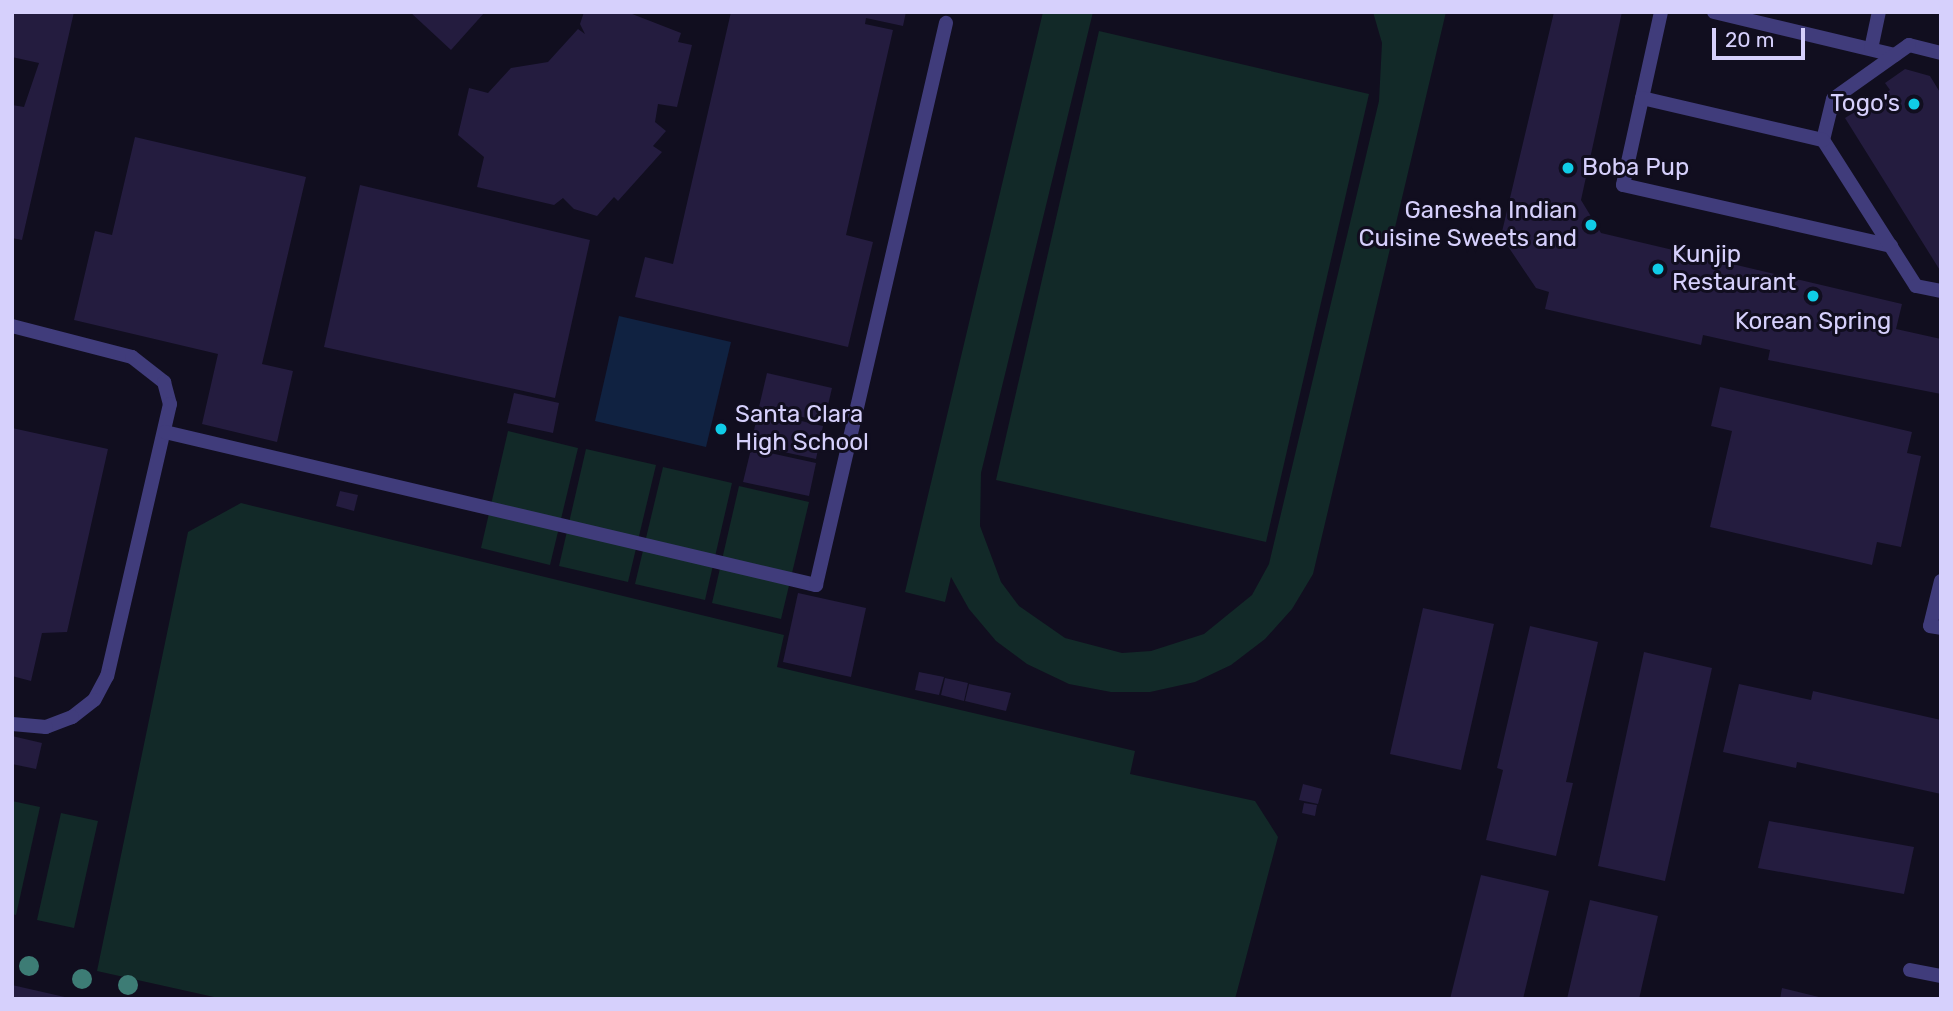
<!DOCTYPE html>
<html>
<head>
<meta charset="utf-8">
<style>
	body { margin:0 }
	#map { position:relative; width:1953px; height:1011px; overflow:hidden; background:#110e1f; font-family:Rubik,sans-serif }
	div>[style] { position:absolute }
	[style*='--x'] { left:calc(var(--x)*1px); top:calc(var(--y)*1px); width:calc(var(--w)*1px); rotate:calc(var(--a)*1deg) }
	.green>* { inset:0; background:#122928 }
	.water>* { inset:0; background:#102241 }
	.building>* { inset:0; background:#241c3f }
	.lane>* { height:14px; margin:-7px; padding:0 7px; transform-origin:7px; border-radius:7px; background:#403c7b }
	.trees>* { width:20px; height:20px; margin:-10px; border-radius:50%; background:#3d7c75 }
	.dots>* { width:19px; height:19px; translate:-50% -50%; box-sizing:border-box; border:4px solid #110e1f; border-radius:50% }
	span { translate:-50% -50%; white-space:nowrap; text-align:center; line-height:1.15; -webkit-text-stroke:6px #110e1f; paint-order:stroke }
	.poi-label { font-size:24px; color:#d6d0fc }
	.right { translate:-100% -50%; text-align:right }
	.left { translate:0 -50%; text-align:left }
	.frame { position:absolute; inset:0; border:14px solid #d6d0fc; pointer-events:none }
	.scale { position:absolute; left:1712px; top:28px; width:93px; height:32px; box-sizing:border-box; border:4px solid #d6d0fc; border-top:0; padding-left:9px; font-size:21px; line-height:24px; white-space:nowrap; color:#d6d0fc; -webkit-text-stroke:5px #110e1f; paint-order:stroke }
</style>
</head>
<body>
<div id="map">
	<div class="green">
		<div style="clip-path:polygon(1043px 12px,1093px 12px,981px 473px,980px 526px,1001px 582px,1019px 606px,1065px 638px,1122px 653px,1151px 651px,1204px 634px,1252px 595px,1269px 564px,1379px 101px,1382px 43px,1373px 12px,1446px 12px,1313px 574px,1292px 609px,1265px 639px,1231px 665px,1195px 682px,1150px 692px,1111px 692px,1069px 684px,1027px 664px,996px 641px,969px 609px,951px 577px,945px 602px,905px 592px)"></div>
		<div style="clip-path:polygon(1099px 31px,1369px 94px,1266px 542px,996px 480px)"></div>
		<div style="clip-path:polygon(508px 431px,578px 448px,550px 565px,481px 548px)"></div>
		<div style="clip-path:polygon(586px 449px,656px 465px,628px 582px,559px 566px)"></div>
		<div style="clip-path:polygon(663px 467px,732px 483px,705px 600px,635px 584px)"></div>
		<div style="clip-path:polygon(739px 486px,809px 502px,781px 619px,712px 603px)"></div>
		<div style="clip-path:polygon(241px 503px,784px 635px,777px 667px,1135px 751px,1130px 774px,1255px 801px,1278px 837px,1235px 999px,223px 999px,97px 971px,188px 532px)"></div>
		<div style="clip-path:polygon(12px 801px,40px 807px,16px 915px,12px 914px)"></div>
		<div style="clip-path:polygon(61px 813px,98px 821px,74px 928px,37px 920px)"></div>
	</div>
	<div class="water">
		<div style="clip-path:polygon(619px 316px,731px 342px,706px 447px,595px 421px)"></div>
	</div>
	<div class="building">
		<div style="clip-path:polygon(12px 12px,74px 12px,22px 240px,12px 238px,12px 105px,24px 107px,39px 63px,12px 57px)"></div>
		<div style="clip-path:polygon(410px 12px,485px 12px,451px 50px)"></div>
		<div style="clip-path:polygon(584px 12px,627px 12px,681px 33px,678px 42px,692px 45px,677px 107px,658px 104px,655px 122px,666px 131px,653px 146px,662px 152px,618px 201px,614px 197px,597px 216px,574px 209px,563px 198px,554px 205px,477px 187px,484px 157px,458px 135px,469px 88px,488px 93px,511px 68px,548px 62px,578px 29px,585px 34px,580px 24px)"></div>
		<div style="clip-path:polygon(731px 12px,906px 12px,903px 26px,866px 18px,865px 24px,893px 30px,846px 235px,873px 242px,848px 347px,635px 297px,645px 257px,673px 264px)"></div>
		<div style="clip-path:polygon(1554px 12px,1622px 12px,1581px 200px,1601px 233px,1902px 304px,1896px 329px,1941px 339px,1941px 394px,1768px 360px,1770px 350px,1703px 335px,1701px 345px,1545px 309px,1549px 292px,1536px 288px,1501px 236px)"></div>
		<div style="clip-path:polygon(1905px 69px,1930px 76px,1941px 94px,1941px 272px,1845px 118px,1890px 90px,1885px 83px)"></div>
		<div style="clip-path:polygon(135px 137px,306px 177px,262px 364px,293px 371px,277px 442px,202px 424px,218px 354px,74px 320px,95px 231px,112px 235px)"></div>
		<div style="clip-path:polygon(360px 185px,590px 240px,555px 398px,324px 347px)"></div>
		<div style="clip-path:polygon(767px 373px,832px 388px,824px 422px,759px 407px)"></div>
		<div style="clip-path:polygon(1720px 387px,1912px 432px,1907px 453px,1921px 456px,1901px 547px,1877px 542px,1872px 565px,1710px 527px,1732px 431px,1711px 426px)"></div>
		<div style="clip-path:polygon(514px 393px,559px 403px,553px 433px,507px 423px)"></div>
		<div style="clip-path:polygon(758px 411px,823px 426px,816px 459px,751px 445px)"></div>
		<div style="clip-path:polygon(12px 428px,108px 449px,67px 632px,42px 633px,31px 681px,12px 676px)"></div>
		<div style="clip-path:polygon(751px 449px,816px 463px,809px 496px,743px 482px)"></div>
		<div style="clip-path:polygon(340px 491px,358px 495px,354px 511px,336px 506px)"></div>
		<div style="clip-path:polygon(798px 593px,866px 608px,851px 677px,783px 662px)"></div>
		<div style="clip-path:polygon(1423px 608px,1494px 624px,1461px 770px,1390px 754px)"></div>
		<div style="clip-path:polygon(1530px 626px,1598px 642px,1566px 782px,1573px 783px,1556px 856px,1486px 840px,1503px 770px,1497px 768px)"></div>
		<div style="clip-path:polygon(1644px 652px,1712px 668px,1665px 881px,1598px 866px)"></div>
		<div style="clip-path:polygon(919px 672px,944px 677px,939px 695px,915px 690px)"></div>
		<div style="clip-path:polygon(945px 678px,968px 683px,964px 701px,941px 695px)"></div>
		<div style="clip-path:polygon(969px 684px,1011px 693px,1006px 711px,965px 701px)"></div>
		<div style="clip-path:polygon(1739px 684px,1811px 700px,1813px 691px,1941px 720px,1941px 794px,1797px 762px,1796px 768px,1723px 752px)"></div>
		<div style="clip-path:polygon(12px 736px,42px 743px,36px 769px,12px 764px)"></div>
		<div style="clip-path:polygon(1303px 784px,1322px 789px,1318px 804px,1299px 800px)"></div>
		<div style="clip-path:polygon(1304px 803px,1317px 805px,1315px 816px,1302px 813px)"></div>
		<div style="clip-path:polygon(1769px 821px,1914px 847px,1904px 894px,1758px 868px)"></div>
		<div style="clip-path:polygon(1481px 875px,1549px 891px,1523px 999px,1450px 999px)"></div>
		<div style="clip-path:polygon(1590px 900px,1658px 916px,1639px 999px,1567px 999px)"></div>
		<div style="clip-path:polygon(12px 985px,69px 998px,69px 999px,12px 999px)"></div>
		<div style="clip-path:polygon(1782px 988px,1823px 998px,1822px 999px,1780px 999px)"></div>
	</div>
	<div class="lane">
		<div style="--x:1661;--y:12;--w:177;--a:102.4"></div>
		<div style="--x:1623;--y:185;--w:275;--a:12.8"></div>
		<div style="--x:1714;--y:12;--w:186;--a:13.4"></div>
		<div style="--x:1871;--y:49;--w:38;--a:-78"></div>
		<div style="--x:1941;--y:53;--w:33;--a:-166"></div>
		<div style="--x:1909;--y:45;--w:93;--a:144.6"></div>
		<div style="--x:1833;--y:99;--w:42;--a:103.7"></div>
		<div style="--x:1823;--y:140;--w:173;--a:57.5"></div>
		<div style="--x:1916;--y:286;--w:25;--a:11"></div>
		<div style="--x:1642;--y:98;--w:186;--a:13.1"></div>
		<div style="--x:12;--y:326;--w:124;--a:14.5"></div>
		<div style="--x:132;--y:357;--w:41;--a:38"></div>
		<div style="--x:164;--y:382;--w:23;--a:75"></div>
		<div style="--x:170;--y:404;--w:279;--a:103"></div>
		<div style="--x:107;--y:676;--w:27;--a:118"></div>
		<div style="--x:94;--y:700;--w:28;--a:142"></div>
		<div style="--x:72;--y:717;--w:28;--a:159"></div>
		<div style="--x:46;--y:727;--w:34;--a:-175"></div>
		<div style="--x:165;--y:432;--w:669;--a:13.23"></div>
		<div style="--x:816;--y:585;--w:577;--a:-76.98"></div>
		<div style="--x:1941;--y:581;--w:46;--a:103.7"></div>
		<div style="--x:1930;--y:626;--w:11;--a:10"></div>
		<div style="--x:1910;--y:970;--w:32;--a:11"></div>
	</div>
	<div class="trees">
		<div style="left:29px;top:966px"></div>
		<div style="left:82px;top:979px"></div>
		<div style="left:128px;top:985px"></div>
	</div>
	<div class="dots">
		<div style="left:1914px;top:104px;background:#10cce7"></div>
		<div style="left:1568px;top:168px;background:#10cce7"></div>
		<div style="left:1591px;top:225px;background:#10cce7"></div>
		<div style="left:1658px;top:269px;background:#10cce7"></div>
		<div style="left:1813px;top:296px;background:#10cce7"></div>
		<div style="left:721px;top:429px;background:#10cce7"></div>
	</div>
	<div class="poi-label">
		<span class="right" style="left:1900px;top:104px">Togo's</span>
		<span class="left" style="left:1582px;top:168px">Boba Pup</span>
		<span class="right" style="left:1577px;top:225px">Ganesha Indian<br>Cuisine Sweets and</span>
		<span class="left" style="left:1672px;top:269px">Kunjip<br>Restaurant</span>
		<span style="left:1813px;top:322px">Korean Spring</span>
		<span class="left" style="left:735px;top:429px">Santa Clara<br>High School</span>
	</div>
	<div class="frame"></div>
	<div class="scale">20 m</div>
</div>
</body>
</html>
